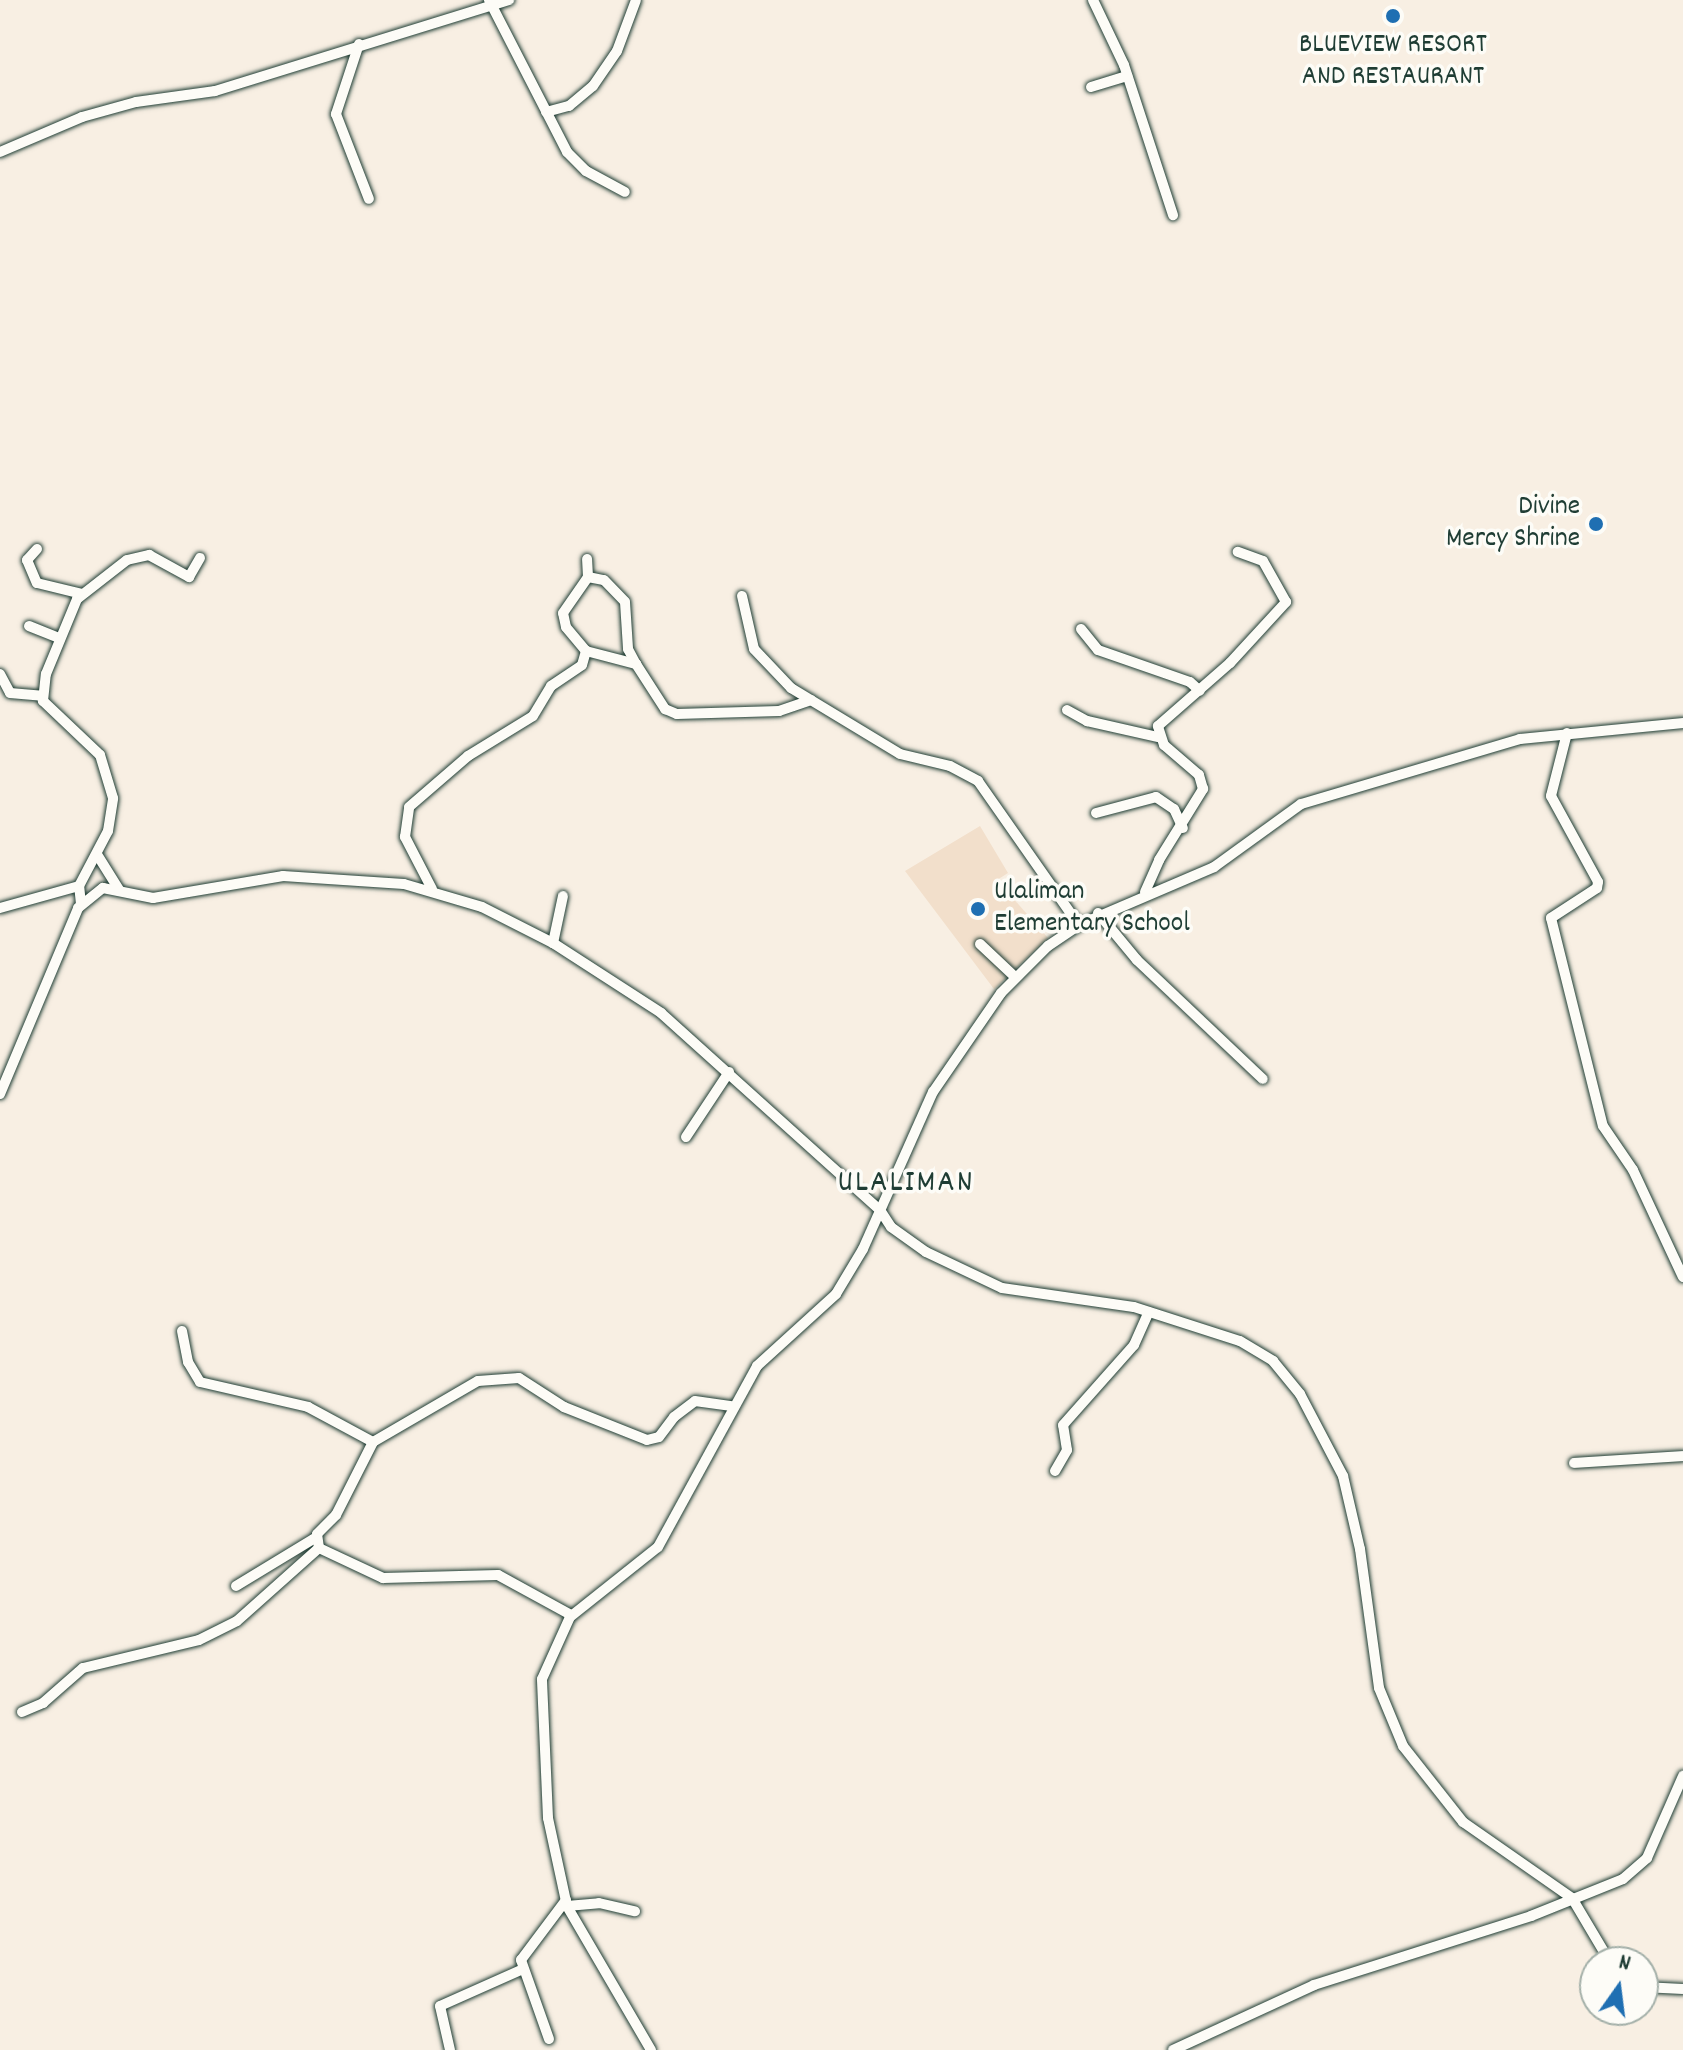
<!DOCTYPE html>
<html>
<head>
<meta charset="utf-8">
<style>
	body { margin:0 }
	#map { position:relative; width:1683px; height:2050px; overflow:hidden; background:#f8efe3; font-family:Dekko,sans-serif }
	div>[style] { position:absolute }
	[style*='--x'] { left:calc(var(--x)*1px); top:calc(var(--y)*1px); width:calc(var(--w)*1px); rotate:calc(var(--a)*1deg) }
	.built>* { inset:0; background:#f2dfcb }
	.roads { filter:drop-shadow(0 0 2px #1f3d34) drop-shadow(0 0 2px #1f3d34) }
	.minor>* { height:10px; margin:-5px; padding:0 5px; transform-origin:5px; border-radius:5px; background:#fdfcf7 }
	.dots>* { width:22px; height:22px; translate:-50% -50%; box-sizing:border-box; border:4px solid #fdfcf7; border-radius:50% }
	span { translate:-50% -50%; white-space:nowrap; text-align:center; line-height:1.15; -webkit-text-stroke:7px #fdfcf7; paint-order:stroke }
	.poi-label { font-size:28px; color:#1f3d34 }
	.right { translate:-100% -50%; text-align:right }
	.left { translate:0 -50%; text-align:left }
	.quarter-label { font-size:32px; color:#1f3d34; letter-spacing:2px }
	.north { position:absolute; left:1579px; top:1946px; width:80px; height:80px; box-sizing:border-box; background:#fdfcf7; border:2px solid #a4b0a9; border-radius:50%; rotate:14deg; font-size:22px; font-weight:700; line-height:32px; text-align:center; color:#1f3d34 }
	.north::after { content:''; display:block; margin:auto; width:28px; height:36px; background:#1f6fb2; clip-path:polygon(50% 0,100% 100%,50% 72%,0 100%) }
</style>
</head>
<body>
<div id="map">
	<div class="built">
		<div style="clip-path:polygon(980px 826px,1008px 873px,997px 880px,1048px 938px,994px 989px,905px 871px)"></div>
	</div>
	<div class="roads">
		<div class="minor">
			<div style="--x:489;--y:0;--w:171;--a:62.8"></div>
			<div style="--x:567;--y:152;--w:27;--a:45"></div>
			<div style="--x:586;--y:171;--w:44;--a:28.3"></div>
			<div style="--x:1093;--y:0;--w:72;--a:64.5"></div>
			<div style="--x:1124;--y:65;--w:158;--a:71.9"></div>
			<div style="--x:359;--y:44;--w:74;--a:108.2"></div>
			<div style="--x:336;--y:114;--w:91;--a:68.8"></div>
			<div style="--x:1091;--y:87;--w:38;--a:-17"></div>
			<div style="--x:546;--y:112;--w:24;--a:-15"></div>
			<div style="--x:569;--y:106;--w:31;--a:-40"></div>
			<div style="--x:593;--y:86;--w:42;--a:-55.6"></div>
			<div style="--x:617;--y:51;--w:54;--a:-69.6"></div>
			<div style="--x:0;--y:152;--w:89;--a:-23.1"></div>
			<div style="--x:82;--y:117;--w:56;--a:-15.5"></div>
			<div style="--x:136;--y:102;--w:80;--a:-7.9"></div>
			<div style="--x:215;--y:91;--w:308;--a:-17.2"></div>
			<div style="--x:37;--y:549;--w:15;--a:132"></div>
			<div style="--x:27;--y:560;--w:25;--a:67"></div>
			<div style="--x:37;--y:583;--w:46;--a:13.7"></div>
			<div style="--x:588;--y:577;--w:16;--a:11"></div>
			<div style="--x:604;--y:580;--w:30;--a:46"></div>
			<div style="--x:625;--y:602;--w:47;--a:86.3"></div>
			<div style="--x:628;--y:649;--w:17;--a:62"></div>
			<div style="--x:742;--y:596;--w:54;--a:77.2"></div>
			<div style="--x:754;--y:649;--w:54;--a:46.5"></div>
			<div style="--x:791;--y:688;--w:127;--a:31.2"></div>
			<div style="--x:900;--y:754;--w:51;--a:13.5"></div>
			<div style="--x:950;--y:766;--w:32;--a:28"></div>
			<div style="--x:978;--y:781;--w:176;--a:55"></div>
			<div style="--x:29;--y:626;--w:32;--a:22"></div>
			<div style="--x:1081;--y:629;--w:27;--a:51"></div>
			<div style="--x:1098;--y:650;--w:97;--a:19.2"></div>
			<div style="--x:1190;--y:682;--w:13;--a:42"></div>
			<div style="--x:586;--y:651;--w:52;--a:14.6"></div>
			<div style="--x:636;--y:664;--w:54;--a:57.2"></div>
			<div style="--x:665;--y:709;--w:13;--a:23"></div>
			<div style="--x:677;--y:714;--w:102;--a:-1.7"></div>
			<div style="--x:779;--y:711;--w:34;--a:-19"></div>
			<div style="--x:0;--y:674;--w:21;--a:62"></div>
			<div style="--x:10;--y:693;--w:32;--a:5"></div>
			<div style="--x:1067;--y:710;--w:23;--a:29"></div>
			<div style="--x:1087;--y:721;--w:73;--a:12.7"></div>
			<div style="--x:1567;--y:733;--w:65;--a:104.3"></div>
			<div style="--x:1551;--y:796;--w:98;--a:61.3"></div>
			<div style="--x:1598;--y:882;--w:6;--a:99"></div>
			<div style="--x:1597;--y:888;--w:55;--a:146.9"></div>
			<div style="--x:1551;--y:918;--w:214;--a:76"></div>
			<div style="--x:1603;--y:1126;--w:53;--a:55.7"></div>
			<div style="--x:1633;--y:1170;--w:118;--a:65"></div>
			<div style="--x:1096;--y:813;--w:62;--a:-14.9"></div>
			<div style="--x:1156;--y:797;--w:22;--a:34"></div>
			<div style="--x:1174;--y:809;--w:21;--a:65"></div>
			<div style="--x:98;--y:856;--w:40;--a:58"></div>
			<div style="--x:432;--y:889;--w:59;--a:-117.4"></div>
			<div style="--x:405;--y:837;--w:30;--a:-82"></div>
			<div style="--x:409;--y:807;--w:78;--a:-40.8"></div>
			<div style="--x:468;--y:756;--w:76;--a:-31.6"></div>
			<div style="--x:533;--y:716;--w:35;--a:-59"></div>
			<div style="--x:551;--y:686;--w:37;--a:-34"></div>
			<div style="--x:582;--y:665;--w:15;--a:-74"></div>
			<div style="--x:586;--y:651;--w:31;--a:-130"></div>
			<div style="--x:566;--y:627;--w:14;--a:-102"></div>
			<div style="--x:563;--y:613;--w:44;--a:-55.2"></div>
			<div style="--x:588;--y:577;--w:18;--a:-93"></div>
			<div style="--x:1145;--y:892;--w:35;--a:-66"></div>
			<div style="--x:1159;--y:860;--w:84;--a:-58.2"></div>
			<div style="--x:1203;--y:789;--w:15;--a:-106"></div>
			<div style="--x:1199;--y:775;--w:46;--a:-139.4"></div>
			<div style="--x:1164;--y:745;--w:20;--a:-108"></div>
			<div style="--x:1158;--y:726;--w:96;--a:-41.2"></div>
			<div style="--x:1230;--y:663;--w:83;--a:-47.4"></div>
			<div style="--x:1286;--y:602;--w:47;--a:-119.3"></div>
			<div style="--x:1263;--y:561;--w:27;--a:-160"></div>
			<div style="--x:81;--y:904;--w:18;--a:-96"></div>
			<div style="--x:79;--y:886;--w:62;--a:-62.2"></div>
			<div style="--x:108;--y:831;--w:33;--a:-81"></div>
			<div style="--x:113;--y:798;--w:45;--a:-106.8"></div>
			<div style="--x:100;--y:755;--w:79;--a:-136.5"></div>
			<div style="--x:43;--y:701;--w:27;--a:-84"></div>
			<div style="--x:46;--y:674;--w:81;--a:-67.5"></div>
			<div style="--x:77;--y:599;--w:63;--a:-38"></div>
			<div style="--x:127;--y:560;--w:23;--a:-13"></div>
			<div style="--x:149;--y:555;--w:46;--a:28.8"></div>
			<div style="--x:189;--y:577;--w:22;--a:-60"></div>
			<div style="--x:0;--y:908;--w:82;--a:-15.6"></div>
			<div style="--x:1098;--y:913;--w:61;--a:50.3"></div>
			<div style="--x:1137;--y:960;--w:173;--a:43.4"></div>
			<div style="--x:553;--y:943;--w:48;--a:-78"></div>
			<div style="--x:980;--y:944;--w:48;--a:43.3"></div>
			<div style="--x:0;--y:1094;--w:202;--a:-67.2"></div>
			<div style="--x:78;--y:908;--w:32;--a:-39"></div>
			<div style="--x:103;--y:888;--w:51;--a:11.3"></div>
			<div style="--x:153;--y:898;--w:132;--a:-9.6"></div>
			<div style="--x:283;--y:876;--w:121;--a:3.8"></div>
			<div style="--x:404;--y:884;--w:81;--a:16.4"></div>
			<div style="--x:482;--y:907;--w:80;--a:26.9"></div>
			<div style="--x:553;--y:943;--w:129;--a:32.9"></div>
			<div style="--x:661;--y:1013;--w:295;--a:42"></div>
			<div style="--x:880;--y:1210;--w:20;--a:57"></div>
			<div style="--x:891;--y:1227;--w:43;--a:35.5"></div>
			<div style="--x:926;--y:1252;--w:84;--a:25.3"></div>
			<div style="--x:1002;--y:1288;--w:133;--a:8.2"></div>
			<div style="--x:1134;--y:1307;--w:111;--a:17.8"></div>
			<div style="--x:1240;--y:1341;--w:39;--a:31"></div>
			<div style="--x:1273;--y:1361;--w:43;--a:50.7"></div>
			<div style="--x:1300;--y:1394;--w:93;--a:62.3"></div>
			<div style="--x:1343;--y:1476;--w:75;--a:76.9"></div>
			<div style="--x:1360;--y:1549;--w:140;--a:82.2"></div>
			<div style="--x:1379;--y:1688;--w:63;--a:67.5"></div>
			<div style="--x:1403;--y:1746;--w:97;--a:51.7"></div>
			<div style="--x:1463;--y:1822;--w:133;--a:34.9"></div>
			<div style="--x:1572;--y:1898;--w:74;--a:59.3"></div>
			<div style="--x:686;--y:1137;--w:78;--a:-56.5"></div>
			<div style="--x:182;--y:1331;--w:32;--a:79"></div>
			<div style="--x:188;--y:1362;--w:23;--a:59"></div>
			<div style="--x:200;--y:1382;--w:111;--a:13"></div>
			<div style="--x:308;--y:1407;--w:74;--a:28.3"></div>
			<div style="--x:1574;--y:1463;--w:109;--a:-3.7"></div>
			<div style="--x:1055;--y:1471;--w:24;--a:-60"></div>
			<div style="--x:1067;--y:1450;--w:25;--a:-99"></div>
			<div style="--x:1063;--y:1425;--w:107;--a:-48.4"></div>
			<div style="--x:1134;--y:1345;--w:36;--a:-66"></div>
			<div style="--x:319;--y:1548;--w:14;--a:-98"></div>
			<div style="--x:317;--y:1534;--w:27;--a:-45"></div>
			<div style="--x:336;--y:1515;--w:82;--a:-63.1"></div>
			<div style="--x:373;--y:1442;--w:121;--a:-30.2"></div>
			<div style="--x:478;--y:1381;--w:41;--a:-4.2"></div>
			<div style="--x:519;--y:1378;--w:54;--a:32.8"></div>
			<div style="--x:564;--y:1407;--w:89;--a:21.7"></div>
			<div style="--x:647;--y:1440;--w:12;--a:-14"></div>
			<div style="--x:659;--y:1437;--w:25;--a:-53"></div>
			<div style="--x:674;--y:1417;--w:26;--a:-37"></div>
			<div style="--x:695;--y:1401;--w:37;--a:8"></div>
			<div style="--x:236;--y:1586;--w:92;--a:-31.3"></div>
			<div style="--x:22;--y:1712;--w:23;--a:-23"></div>
			<div style="--x:43;--y:1703;--w:53;--a:-41.2"></div>
			<div style="--x:83;--y:1668;--w:119;--a:-13.6"></div>
			<div style="--x:199;--y:1640;--w:42;--a:-26.6"></div>
			<div style="--x:237;--y:1621;--w:110;--a:-41.7"></div>
			<div style="--x:319;--y:1548;--w:71;--a:25.1"></div>
			<div style="--x:383;--y:1578;--w:115;--a:-1.5"></div>
			<div style="--x:498;--y:1575;--w:83;--a:28.7"></div>
			<div style="--x:567;--y:1906;--w:32;--a:-5"></div>
			<div style="--x:599;--y:1903;--w:37;--a:13"></div>
			<div style="--x:1643;--y:1987;--w:40;--a:2.9"></div>
			<div style="--x:549;--y:2039;--w:84;--a:-109.5"></div>
			<div style="--x:521;--y:1960;--w:75;--a:-53.1"></div>
			<div style="--x:450;--y:2050;--w:45;--a:-102.8"></div>
			<div style="--x:440;--y:2006;--w:91;--a:-24"></div>
			<div style="--x:651;--y:2050;--w:167;--a:-120.3"></div>
			<div style="--x:567;--y:1906;--w:90;--a:-102.2"></div>
			<div style="--x:548;--y:1818;--w:139;--a:-92.5"></div>
			<div style="--x:542;--y:1679;--w:68;--a:-65.7"></div>
			<div style="--x:570;--y:1617;--w:112;--a:-38.5"></div>
			<div style="--x:658;--y:1547;--w:206;--a:-61.3"></div>
			<div style="--x:757;--y:1366;--w:107;--a:-42.3"></div>
			<div style="--x:836;--y:1294;--w:52;--a:-59"></div>
			<div style="--x:863;--y:1249;--w:172;--a:-66"></div>
			<div style="--x:933;--y:1092;--w:120;--a:-55.5"></div>
			<div style="--x:1001;--y:993;--w:66;--a:-45"></div>
			<div style="--x:1048;--y:946;--w:37;--a:-34"></div>
			<div style="--x:1079;--y:925;--w:147;--a:-23.2"></div>
			<div style="--x:1214;--y:867;--w:107;--a:-35.9"></div>
			<div style="--x:1301;--y:804;--w:228;--a:-16.5"></div>
			<div style="--x:1520;--y:739;--w:164;--a:-5.6"></div>
			<div style="--x:1173;--y:2050;--w:155;--a:-24.7"></div>
			<div style="--x:1314;--y:1985;--w:228;--a:-17.6"></div>
			<div style="--x:1531;--y:1916;--w:99;--a:-21.9"></div>
			<div style="--x:1623;--y:1879;--w:32;--a:-41"></div>
			<div style="--x:1647;--y:1858;--w:90;--a:-66.3"></div>
		</div>
	</div>
	<div class="dots">
		<div style="left:1393px;top:16px;background:#1f6fb2"></div>
		<div style="left:1596px;top:524px;background:#1f6fb2"></div>
		<div style="left:978px;top:909px;background:#1f6fb2"></div>
	</div>
	<div class="poi-label">
		<span style="left:1393px;top:62px">BLUEVIEW RESORT<br>AND RESTAURANT</span>
		<span class="right" style="left:1580px;top:524px">Divine<br>Mercy Shrine</span>
		<span class="left" style="left:994px;top:909px">Ulaliman<br>Elementary School</span>
	</div>
	<div class="quarter-label">
		<span style="left:906px;top:1184px">ULALIMAN</span>
	</div>
	<div class="north">N</div>
</div>
</body>
</html>
